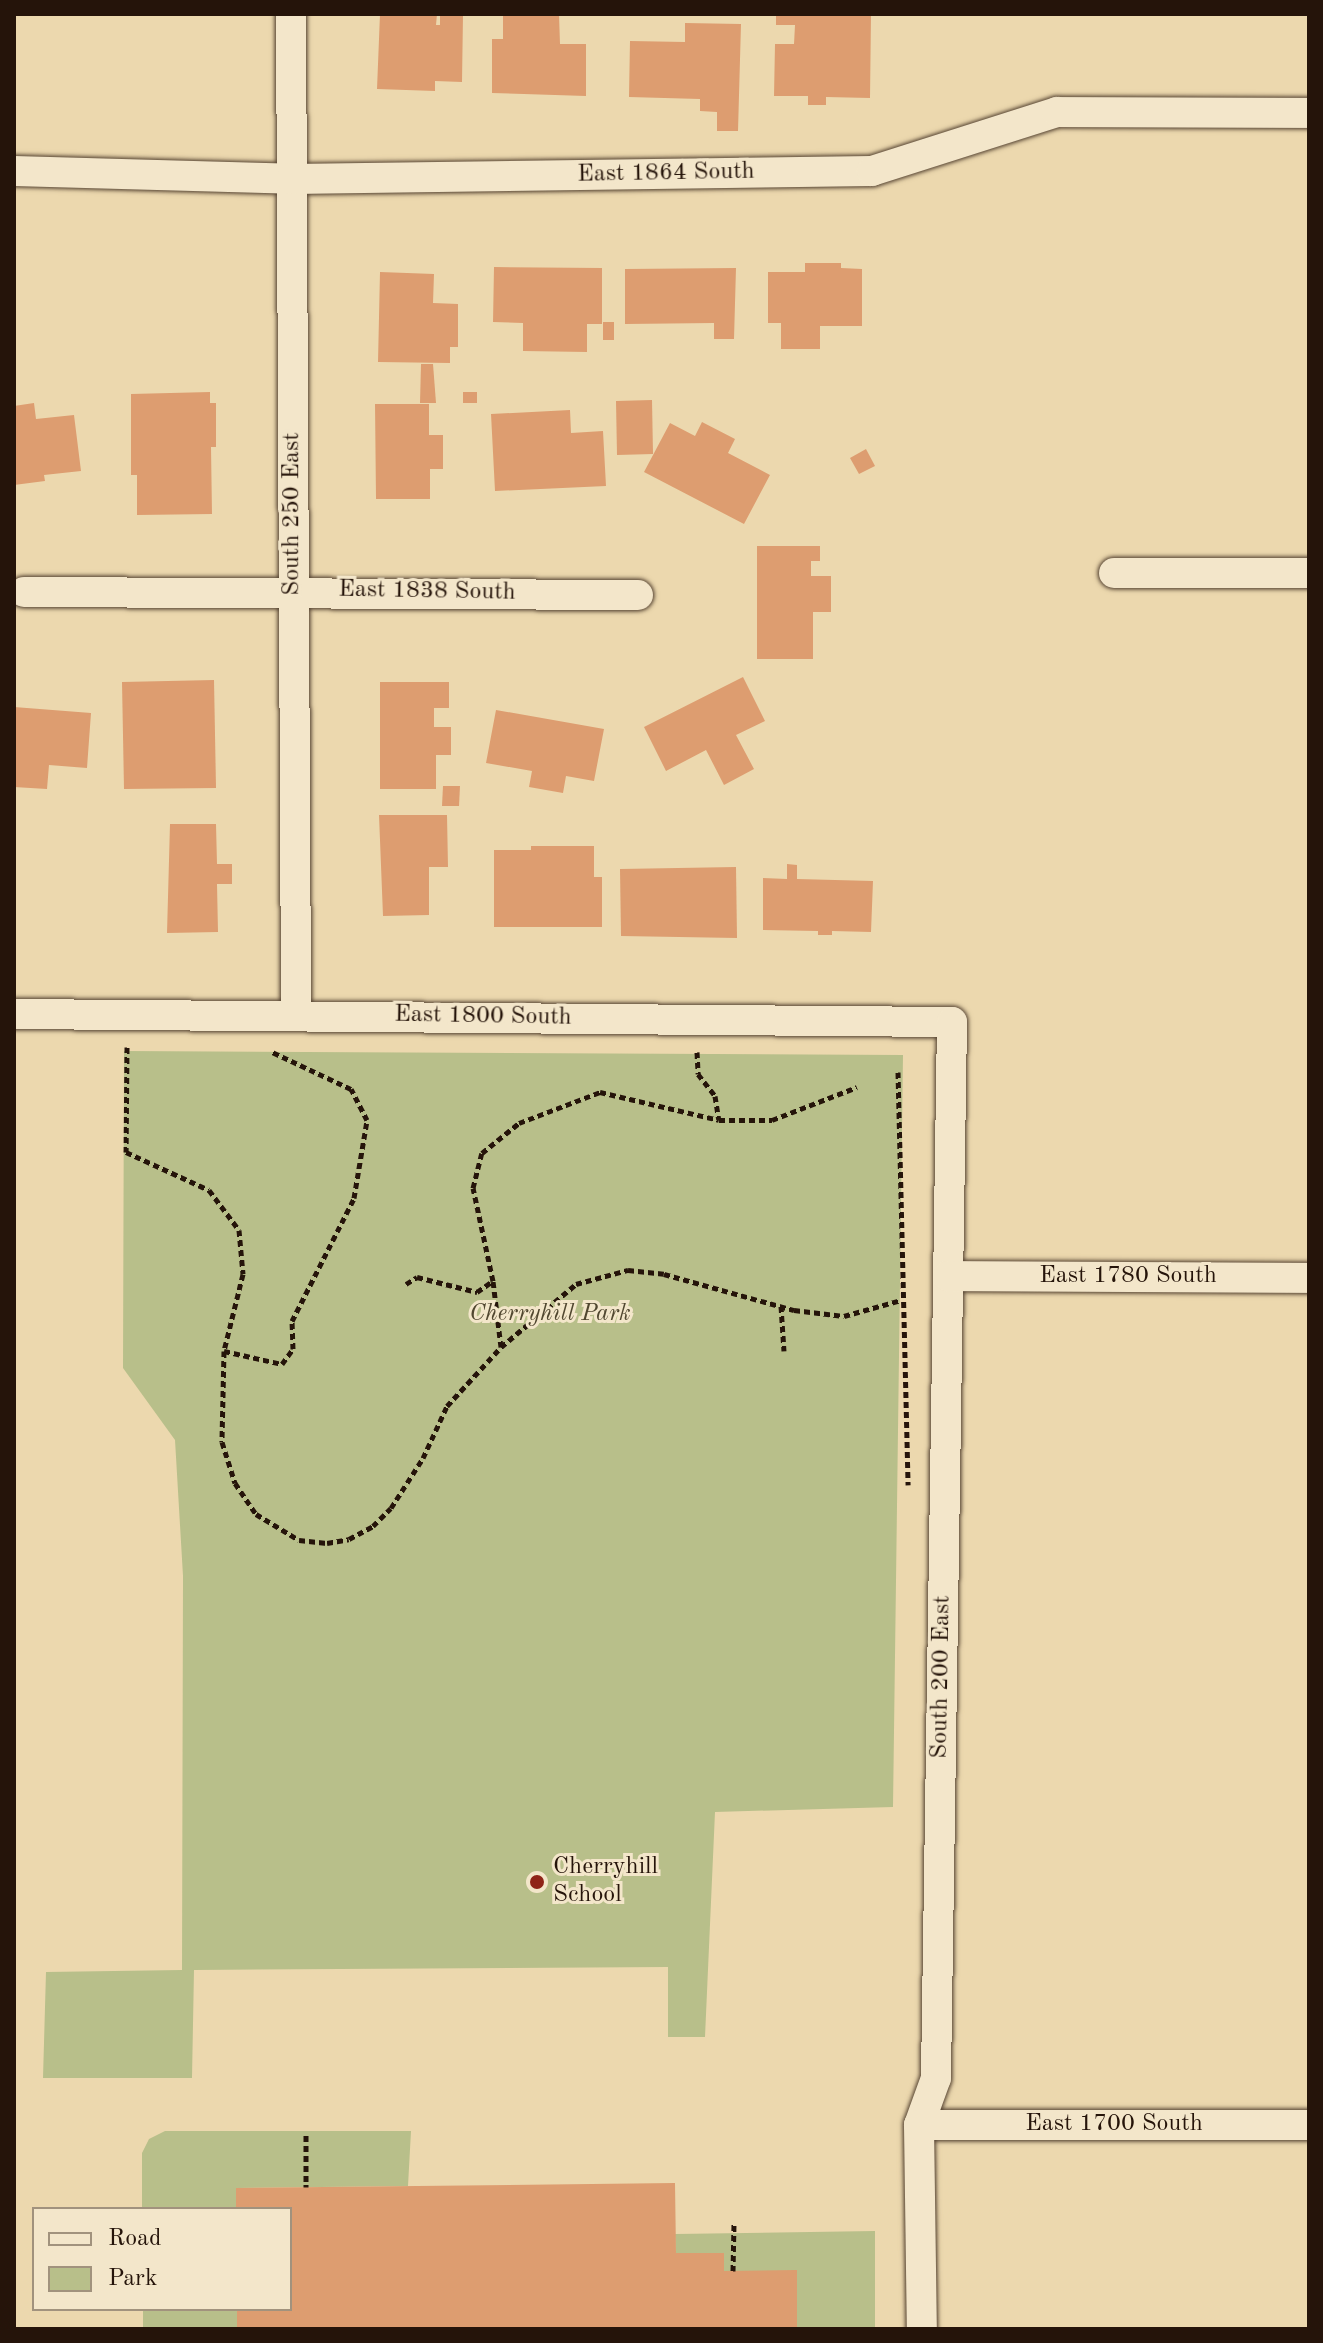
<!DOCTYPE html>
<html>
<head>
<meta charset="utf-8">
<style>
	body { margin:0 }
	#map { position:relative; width:1323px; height:2343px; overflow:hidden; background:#ecd8ae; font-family:"Old Standard TT",serif }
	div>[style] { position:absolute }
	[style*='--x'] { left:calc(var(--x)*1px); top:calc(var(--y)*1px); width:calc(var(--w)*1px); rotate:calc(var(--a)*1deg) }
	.green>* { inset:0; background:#b8bf8a }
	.building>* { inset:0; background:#dd9d70 }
	.path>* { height:5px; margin-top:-2.5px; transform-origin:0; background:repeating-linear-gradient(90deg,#25140a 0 6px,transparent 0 10px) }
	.roads { filter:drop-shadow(0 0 2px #574533) drop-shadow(0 0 2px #574533) }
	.minor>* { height:30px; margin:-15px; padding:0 15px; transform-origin:15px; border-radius:15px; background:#f3e6ca }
	.dots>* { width:22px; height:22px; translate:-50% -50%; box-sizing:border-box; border:4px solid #f3e6ca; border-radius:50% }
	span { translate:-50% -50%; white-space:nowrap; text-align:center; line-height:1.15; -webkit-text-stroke:6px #f3e6ca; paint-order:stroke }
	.street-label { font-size:24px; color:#25140a }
	.park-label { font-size:24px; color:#514730; font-style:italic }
	.poi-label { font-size:24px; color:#25140a }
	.left { translate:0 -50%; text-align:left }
	.frame { position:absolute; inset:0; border:16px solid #25140a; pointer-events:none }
	.legend { position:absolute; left:32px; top:2207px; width:260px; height:104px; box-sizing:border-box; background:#f3e6ca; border:2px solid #a1927d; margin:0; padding:10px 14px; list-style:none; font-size:24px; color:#25140a }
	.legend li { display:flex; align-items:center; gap:16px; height:40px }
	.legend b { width:40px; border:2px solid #a1927d }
</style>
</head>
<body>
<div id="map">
	<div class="green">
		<div style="clip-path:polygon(124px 1051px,903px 1055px,893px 1807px,715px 1812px,705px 2037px,668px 2037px,668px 1967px,194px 1970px,192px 2078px,43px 2078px,46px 1972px,182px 1970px,183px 1576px,175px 1440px,123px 1368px)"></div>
		<div style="clip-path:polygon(165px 2131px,411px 2131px,408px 2186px,237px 2188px,236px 2209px,142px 2209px,142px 2153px,149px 2139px)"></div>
		<div style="clip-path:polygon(875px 2231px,875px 2329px,797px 2329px,796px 2271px,724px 2271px,724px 2253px,676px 2253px,675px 2234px)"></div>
		<div style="clip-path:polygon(143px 2309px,237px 2309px,237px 2329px,143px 2329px)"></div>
	</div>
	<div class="building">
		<div style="clip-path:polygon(380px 14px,437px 14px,436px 25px,440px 25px,440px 14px,463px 15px,462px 82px,435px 81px,435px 91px,377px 89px)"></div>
		<div style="clip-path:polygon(503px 14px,559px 14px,560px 44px,586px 44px,586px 96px,492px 93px,492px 39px,503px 39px)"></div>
		<div style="clip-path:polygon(776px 14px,871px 14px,870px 98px,826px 97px,826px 105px,808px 105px,808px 96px,774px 96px,775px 44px,794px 44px,795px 25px,776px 25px)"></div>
		<div style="clip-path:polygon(685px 23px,741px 24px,738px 131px,717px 131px,717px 112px,700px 111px,700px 99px,629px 97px,630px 41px,685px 42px)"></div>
		<div style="clip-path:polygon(805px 263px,841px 263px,841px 268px,862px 269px,862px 326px,820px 326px,820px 349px,781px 349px,781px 323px,768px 323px,768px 272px,805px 272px)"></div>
		<div style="clip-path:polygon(494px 267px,602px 268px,602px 324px,587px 324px,587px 352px,523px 351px,523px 323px,493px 322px)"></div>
		<div style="clip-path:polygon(736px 268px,734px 339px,714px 339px,714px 323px,625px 324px,625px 269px)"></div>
		<div style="clip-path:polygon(380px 272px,434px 274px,433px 303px,458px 304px,458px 347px,450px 347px,450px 363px,378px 362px)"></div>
		<div style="clip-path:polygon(603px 322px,614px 322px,614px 340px,603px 340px)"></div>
		<div style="clip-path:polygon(421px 364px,433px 364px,436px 403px,420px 403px)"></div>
		<div style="clip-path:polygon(210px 392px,210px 403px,216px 403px,216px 447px,211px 447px,212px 514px,137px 515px,137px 475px,131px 475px,131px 394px)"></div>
		<div style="clip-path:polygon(463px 392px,477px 392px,477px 403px,463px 403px)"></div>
		<div style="clip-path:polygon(652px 400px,653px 454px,617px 455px,616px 401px)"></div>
		<div style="clip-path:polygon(34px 403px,36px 419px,74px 415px,81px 471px,44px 475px,45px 481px,14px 485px,14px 406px)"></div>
		<div style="clip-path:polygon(375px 404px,429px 404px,429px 435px,443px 435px,443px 469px,430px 469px,430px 499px,376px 499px)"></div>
		<div style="clip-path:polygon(570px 410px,571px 433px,603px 431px,606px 486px,495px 491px,491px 414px)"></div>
		<div style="clip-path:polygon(702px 422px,735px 439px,728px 453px,770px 475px,744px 524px,644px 472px,670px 423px,695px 436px)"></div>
		<div style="clip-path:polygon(866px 449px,875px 466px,859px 474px,850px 458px)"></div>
		<div style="clip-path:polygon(757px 546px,820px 546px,820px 561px,811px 561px,811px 576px,831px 576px,831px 612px,813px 612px,813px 659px,757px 659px)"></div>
		<div style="clip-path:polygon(743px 677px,765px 721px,736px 735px,754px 769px,724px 785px,706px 750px,666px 771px,644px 727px)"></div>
		<div style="clip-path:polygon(214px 680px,216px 788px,124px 789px,122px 682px)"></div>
		<div style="clip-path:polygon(380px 682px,449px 682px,449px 708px,434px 708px,434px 727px,451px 727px,451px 755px,436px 755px,436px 789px,380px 789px)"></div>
		<div style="clip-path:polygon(14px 707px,91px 713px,87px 768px,49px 765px,47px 789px,14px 787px)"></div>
		<div style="clip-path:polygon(496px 710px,604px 729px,594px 781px,566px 776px,563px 793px,529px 787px,532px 771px,486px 763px)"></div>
		<div style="clip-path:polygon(443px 786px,460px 786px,459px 806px,442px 806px)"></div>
		<div style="clip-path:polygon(379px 815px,447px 815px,448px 867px,429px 867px,429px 915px,383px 916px)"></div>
		<div style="clip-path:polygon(170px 824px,216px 824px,217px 864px,232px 864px,232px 884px,217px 884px,218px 932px,167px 933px)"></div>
		<div style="clip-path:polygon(531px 846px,594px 846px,594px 877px,602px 877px,602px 927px,494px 927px,494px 850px,531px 850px)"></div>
		<div style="clip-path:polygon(787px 864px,797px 865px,797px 879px,873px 881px,871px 932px,832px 931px,832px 935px,818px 935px,818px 931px,763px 930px,763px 878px,787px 879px)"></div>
		<div style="clip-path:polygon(736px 867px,737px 938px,621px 936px,620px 869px)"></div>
		<div style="clip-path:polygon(675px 2183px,676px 2253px,724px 2253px,724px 2271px,797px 2270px,797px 2329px,237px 2329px,237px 2309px,290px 2309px,290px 2209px,236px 2209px,236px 2188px)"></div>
	</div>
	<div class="path">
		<div style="--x:127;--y:1047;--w:105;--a:90.5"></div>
		<div style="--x:126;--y:1152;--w:91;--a:24.6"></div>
		<div style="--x:209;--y:1190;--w:50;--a:53.1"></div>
		<div style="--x:239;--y:1230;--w:44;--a:84.8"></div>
		<div style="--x:243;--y:1274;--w:79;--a:103.9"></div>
		<div style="--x:224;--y:1351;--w:91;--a:91.3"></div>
		<div style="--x:222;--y:1442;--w:43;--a:72.4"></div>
		<div style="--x:235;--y:1483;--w:37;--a:56"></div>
		<div style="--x:256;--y:1514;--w:50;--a:31.2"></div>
		<div style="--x:299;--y:1540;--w:28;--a:6"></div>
		<div style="--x:327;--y:1543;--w:22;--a:-10"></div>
		<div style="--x:349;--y:1539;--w:27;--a:-28"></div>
		<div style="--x:373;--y:1526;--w:25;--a:-45"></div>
		<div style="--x:391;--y:1508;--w:59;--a:-57.4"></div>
		<div style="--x:423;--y:1458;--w:57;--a:-65.2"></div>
		<div style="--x:447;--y:1406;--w:80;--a:-47.5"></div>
		<div style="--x:501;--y:1347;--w:98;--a:-40"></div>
		<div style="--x:576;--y:1284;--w:54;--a:-15.1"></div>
		<div style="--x:628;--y:1270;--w:36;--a:6"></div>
		<div style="--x:664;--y:1274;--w:135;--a:15.5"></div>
		<div style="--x:794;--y:1310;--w:50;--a:6.8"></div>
		<div style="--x:844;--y:1316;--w:59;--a:-15.7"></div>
		<div style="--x:697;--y:1052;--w:22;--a:87"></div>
		<div style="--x:698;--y:1074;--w:28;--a:52"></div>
		<div style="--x:715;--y:1096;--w:24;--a:81"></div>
		<div style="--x:898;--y:1072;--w:413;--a:88.6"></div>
		<div style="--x:406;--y:1284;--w:13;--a:-32"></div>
		<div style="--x:417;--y:1277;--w:62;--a:14"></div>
		<div style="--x:477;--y:1292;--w:19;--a:-35"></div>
		<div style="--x:781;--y:1306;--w:45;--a:86.2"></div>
		<div style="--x:501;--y:1347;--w:66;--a:-96.9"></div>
		<div style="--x:493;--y:1281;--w:95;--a:-102.1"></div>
		<div style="--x:473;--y:1188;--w:36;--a:-76"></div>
		<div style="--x:482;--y:1153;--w:48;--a:-39"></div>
		<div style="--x:519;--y:1123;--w:87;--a:-20.9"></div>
		<div style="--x:600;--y:1092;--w:122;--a:13.2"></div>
		<div style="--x:719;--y:1120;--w:53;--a:0"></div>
		<div style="--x:772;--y:1120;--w:91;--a:-21.2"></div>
		<div style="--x:224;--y:1351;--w:59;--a:12.6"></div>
		<div style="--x:282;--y:1364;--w:19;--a:-54"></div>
		<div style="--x:293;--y:1349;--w:28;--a:-92"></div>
		<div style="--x:292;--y:1321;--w:138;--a:-63.2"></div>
		<div style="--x:354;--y:1198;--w:79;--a:-80.5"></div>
		<div style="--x:367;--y:1120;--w:35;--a:-117"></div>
		<div style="--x:351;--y:1089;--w:87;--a:-154.9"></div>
		<div style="--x:306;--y:2135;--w:52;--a:90"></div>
		<div style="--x:733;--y:2271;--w:47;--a:-88.8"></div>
	</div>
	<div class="roads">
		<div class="minor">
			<div style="--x:291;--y:14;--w:1000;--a:89.71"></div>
			<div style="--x:14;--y:171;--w:278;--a:1.6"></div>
			<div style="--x:292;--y:179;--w:580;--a:-0.79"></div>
			<div style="--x:872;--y:171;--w:194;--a:-17.7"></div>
			<div style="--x:1057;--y:112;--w:252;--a:0.2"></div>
			<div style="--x:1114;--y:573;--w:195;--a:0"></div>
			<div style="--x:24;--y:592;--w:614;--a:0.28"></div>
			<div style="--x:14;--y:1014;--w:938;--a:0.49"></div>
			<div style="--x:952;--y:1022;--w:1056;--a:90.87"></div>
			<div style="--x:936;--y:2078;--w:50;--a:109.9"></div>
			<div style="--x:919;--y:2125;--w:204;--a:89.2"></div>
			<div style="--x:948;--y:1276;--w:361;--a:0.3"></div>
			<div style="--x:919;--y:2125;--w:390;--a:0"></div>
		</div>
	</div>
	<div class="dots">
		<div style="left:537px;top:1882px;background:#8f2418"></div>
	</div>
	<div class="street-label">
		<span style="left:666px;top:174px;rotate:-1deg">East 1864 South</span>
		<span style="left:293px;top:514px;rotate:-90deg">South 250 East</span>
		<span style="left:427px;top:592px;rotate:1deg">East 1838 South</span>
		<span style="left:483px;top:1017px;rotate:1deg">East 1800 South</span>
		<span style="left:1128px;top:1277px">East 1780 South</span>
		<span style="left:942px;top:1677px;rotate:-89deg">South 200 East</span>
		<span style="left:1114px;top:2125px">East 1700 South</span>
	</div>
	<div class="park-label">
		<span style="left:550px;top:1315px">Cherryhill Park</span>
	</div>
	<div class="poi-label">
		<span class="left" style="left:553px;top:1882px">Cherryhill<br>School</span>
	</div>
	<div class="frame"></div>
	<ul class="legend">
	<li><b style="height:10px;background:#f3e6ca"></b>Road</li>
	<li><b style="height:22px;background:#b8bf8a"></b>Park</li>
	</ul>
</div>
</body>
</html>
